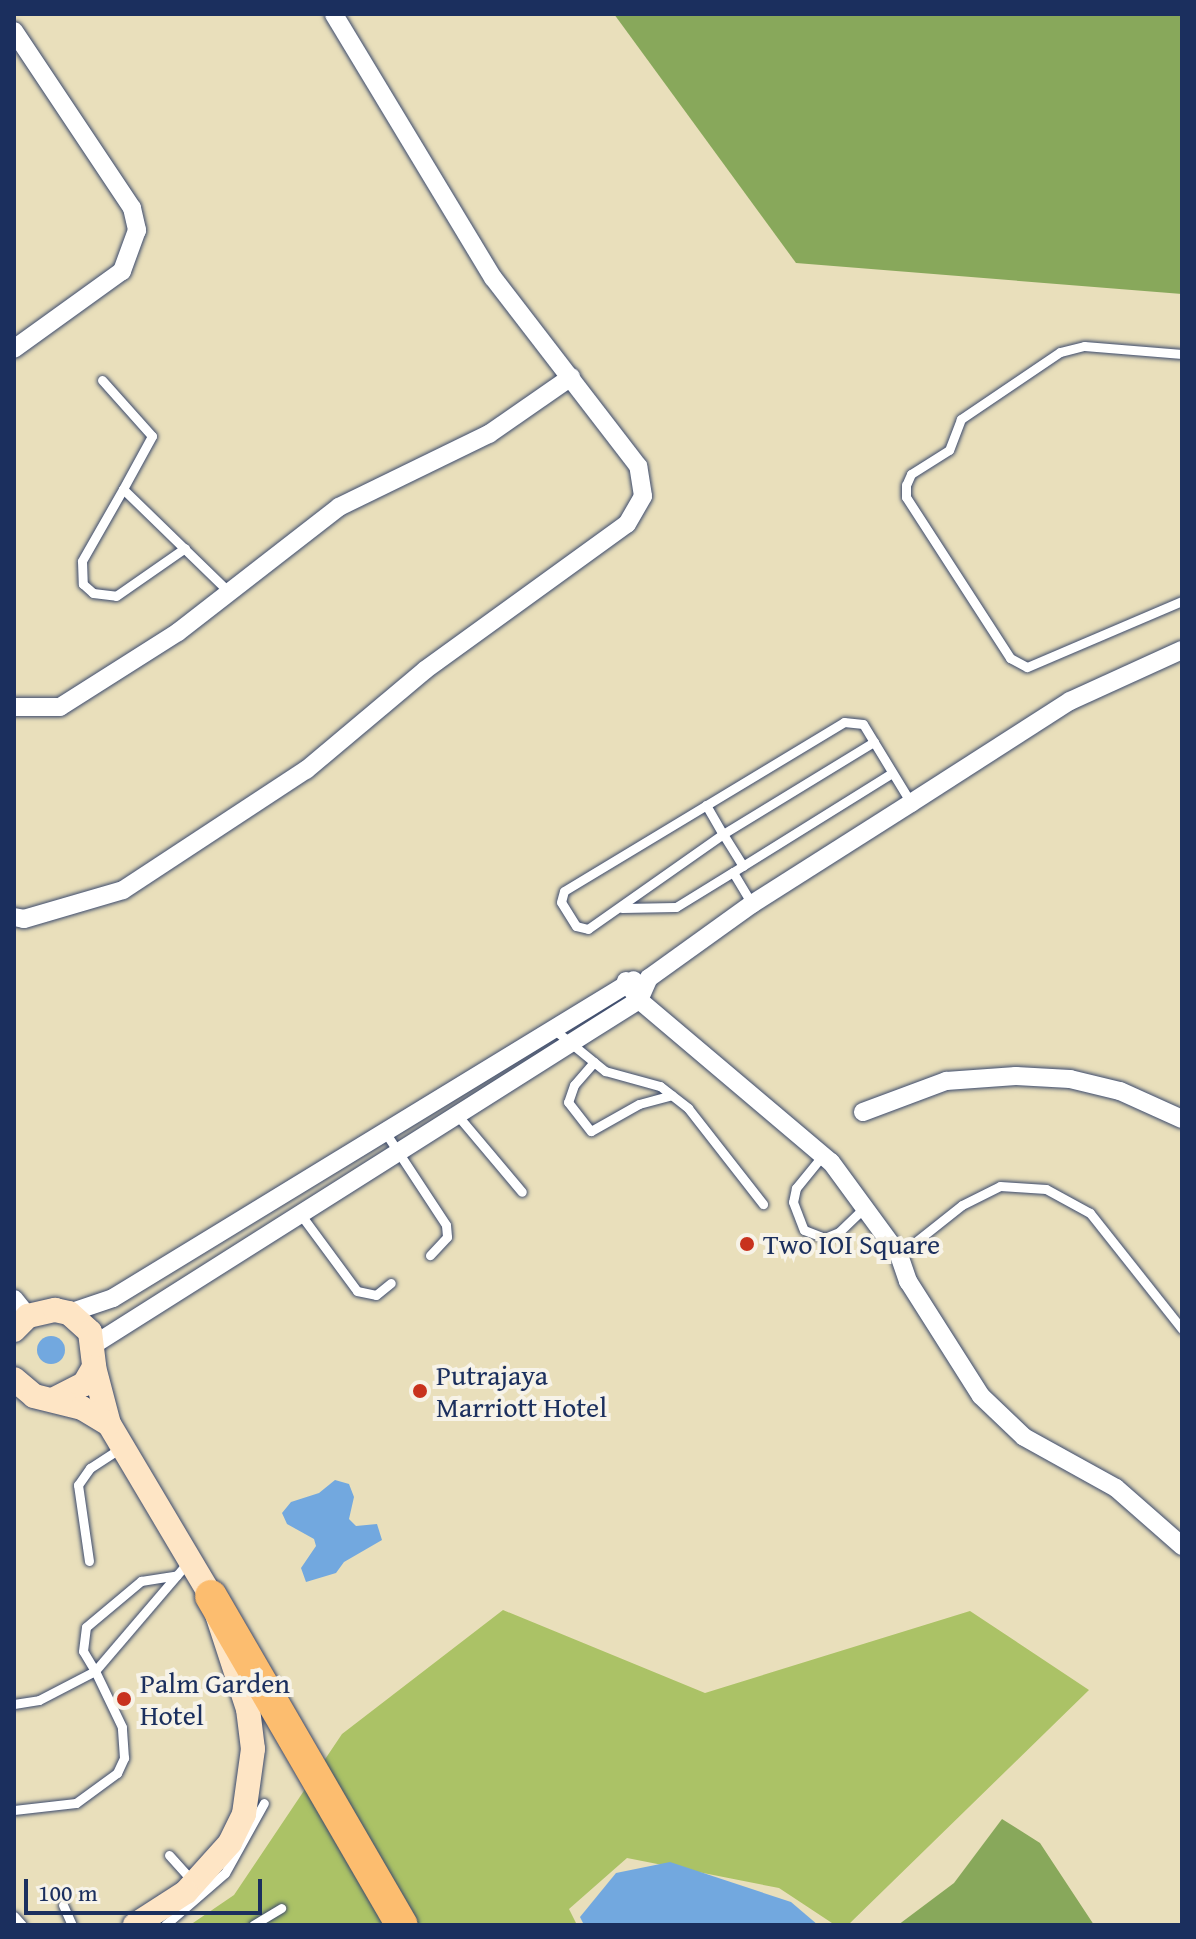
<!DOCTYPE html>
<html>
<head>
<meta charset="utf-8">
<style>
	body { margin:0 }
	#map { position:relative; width:1196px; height:1939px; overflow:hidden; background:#e9dfbb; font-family:"Gentium Book Plus",serif }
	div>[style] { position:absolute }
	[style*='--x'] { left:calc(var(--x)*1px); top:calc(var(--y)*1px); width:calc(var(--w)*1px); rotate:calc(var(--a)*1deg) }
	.green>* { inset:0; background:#abc266 }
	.forest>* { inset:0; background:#88a85b }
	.water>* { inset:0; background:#72a8df }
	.round { border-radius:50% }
	.roads { filter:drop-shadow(0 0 2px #3a496c) drop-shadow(0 0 2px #3a496c) }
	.lane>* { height:9px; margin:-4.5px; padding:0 4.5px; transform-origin:4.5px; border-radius:4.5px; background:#fff }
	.street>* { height:18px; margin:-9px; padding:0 9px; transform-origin:9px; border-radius:9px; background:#fff }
	.secondary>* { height:24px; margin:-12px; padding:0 12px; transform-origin:12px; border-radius:12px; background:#fee5c5 }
	.highway>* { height:32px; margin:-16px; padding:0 16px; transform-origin:16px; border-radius:16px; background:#fcbd6f }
	.dots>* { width:22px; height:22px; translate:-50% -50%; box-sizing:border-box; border:4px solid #f7f3e8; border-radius:50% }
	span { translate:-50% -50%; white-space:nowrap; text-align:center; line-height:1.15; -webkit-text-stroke:8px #f7f3e8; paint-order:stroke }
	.poi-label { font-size:28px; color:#1b2f5e }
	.left { translate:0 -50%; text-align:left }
	.frame { position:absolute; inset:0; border:16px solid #1b2f5e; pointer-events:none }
	.scale { position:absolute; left:24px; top:1879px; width:238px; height:36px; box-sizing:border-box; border:4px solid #1b2f5e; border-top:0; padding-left:10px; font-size:24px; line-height:28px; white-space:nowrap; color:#1b2f5e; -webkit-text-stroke:6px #f7f3e8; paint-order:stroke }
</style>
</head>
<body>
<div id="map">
	<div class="green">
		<div style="clip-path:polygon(503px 1610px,705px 1693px,970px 1611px,1089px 1690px,848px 1925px,835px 1925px,779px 1888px,627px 1858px,569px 1909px,577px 1925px,190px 1925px,234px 1895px,342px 1734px)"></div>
	</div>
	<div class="forest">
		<div style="clip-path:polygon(614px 14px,1182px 14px,1182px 294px,796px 263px)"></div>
		<div style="clip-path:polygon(1002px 1819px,1040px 1843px,1094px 1925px,898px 1925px,954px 1883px)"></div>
	</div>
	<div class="water">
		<div class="round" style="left:37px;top:1336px;width:28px;height:28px"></div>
		<div style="clip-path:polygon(335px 1480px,349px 1484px,354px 1497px,349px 1519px,356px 1526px,377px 1524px,382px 1540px,344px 1562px,336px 1573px,306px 1582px,301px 1568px,316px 1546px,314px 1539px,287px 1524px,282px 1513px,291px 1502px,319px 1493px)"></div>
		<div style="clip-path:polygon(670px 1862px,791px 1902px,818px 1925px,584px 1925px,580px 1917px,616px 1873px)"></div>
	</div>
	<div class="roads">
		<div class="lane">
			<div style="--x:1182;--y:354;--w:98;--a:-175.3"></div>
			<div style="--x:1084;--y:346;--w:25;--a:166"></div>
			<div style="--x:1060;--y:352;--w:120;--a:145.9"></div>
			<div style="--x:961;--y:419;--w:33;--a:111"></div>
			<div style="--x:949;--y:450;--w:45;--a:147.7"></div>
			<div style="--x:911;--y:474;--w:12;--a:114"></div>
			<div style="--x:906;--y:485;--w:12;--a:90"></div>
			<div style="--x:906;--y:497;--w:192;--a:57.1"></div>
			<div style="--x:1010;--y:658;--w:19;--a:28"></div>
			<div style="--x:1027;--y:667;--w:168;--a:-23.1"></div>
			<div style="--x:102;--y:380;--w:75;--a:48.2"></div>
			<div style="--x:152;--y:436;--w:60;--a:118.7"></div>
			<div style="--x:123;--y:489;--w:151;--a:44.2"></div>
			<div style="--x:123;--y:489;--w:83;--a:119.7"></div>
			<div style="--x:82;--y:561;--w:23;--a:88"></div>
			<div style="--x:83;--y:584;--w:13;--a:42"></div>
			<div style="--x:93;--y:593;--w:23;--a:7"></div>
			<div style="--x:116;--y:596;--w:84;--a:-34.8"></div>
			<div style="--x:706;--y:805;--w:34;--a:60"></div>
			<div style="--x:723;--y:834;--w:177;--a:-31.4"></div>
			<div style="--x:743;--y:866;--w:38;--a:-122"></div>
			<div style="--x:723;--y:834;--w:165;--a:144.9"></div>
			<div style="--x:588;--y:929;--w:12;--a:-166"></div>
			<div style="--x:576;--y:926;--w:28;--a:-122"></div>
			<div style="--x:561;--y:902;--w:11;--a:-75"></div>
			<div style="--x:564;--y:891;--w:327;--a:-31.1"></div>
			<div style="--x:844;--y:722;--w:19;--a:6"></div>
			<div style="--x:863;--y:724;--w:92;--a:58.7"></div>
			<div style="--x:752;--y:904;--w:37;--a:-121"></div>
			<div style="--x:733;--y:872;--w:187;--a:-31.9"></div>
			<div style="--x:622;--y:908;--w:54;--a:-1.1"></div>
			<div style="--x:676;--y:907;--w:67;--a:-31.6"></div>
			<div style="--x:551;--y:1027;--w:70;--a:39.2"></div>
			<div style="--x:605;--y:1071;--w:57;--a:15.3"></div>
			<div style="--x:660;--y:1086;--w:36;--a:38"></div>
			<div style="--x:688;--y:1108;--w:122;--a:52"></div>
			<div style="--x:594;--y:1062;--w:30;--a:131"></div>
			<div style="--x:574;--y:1085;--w:18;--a:109"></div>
			<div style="--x:568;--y:1102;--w:37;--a:52"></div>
			<div style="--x:591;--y:1131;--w:55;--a:-29.4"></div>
			<div style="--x:639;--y:1104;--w:34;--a:-15"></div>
			<div style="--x:458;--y:1116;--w:99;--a:49.9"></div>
			<div style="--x:385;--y:1132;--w:111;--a:56.7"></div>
			<div style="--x:446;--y:1225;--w:12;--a:85"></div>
			<div style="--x:447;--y:1237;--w:25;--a:133"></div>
			<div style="--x:823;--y:1155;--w:43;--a:129.3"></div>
			<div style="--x:796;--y:1188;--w:14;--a:102"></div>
			<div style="--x:793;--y:1202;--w:30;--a:69"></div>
			<div style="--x:804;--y:1230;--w:22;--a:21"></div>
			<div style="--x:825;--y:1238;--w:15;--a:-23"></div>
			<div style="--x:839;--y:1232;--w:35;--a:-44"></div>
			<div style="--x:301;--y:1215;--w:94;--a:53.6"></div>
			<div style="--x:357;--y:1291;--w:19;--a:12"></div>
			<div style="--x:376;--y:1295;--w:19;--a:-39"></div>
			<div style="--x:899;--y:1255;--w:80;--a:-38.4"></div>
			<div style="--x:962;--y:1205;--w:42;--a:-26.6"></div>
			<div style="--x:1000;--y:1186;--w:46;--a:3.7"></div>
			<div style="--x:1046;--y:1189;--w:50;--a:28.6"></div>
			<div style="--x:1090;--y:1213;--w:148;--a:51.6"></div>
			<div style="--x:89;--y:1561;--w:77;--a:-98.2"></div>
			<div style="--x:78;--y:1485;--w:21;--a:-55"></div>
			<div style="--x:90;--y:1468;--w:37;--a:-33"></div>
			<div style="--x:14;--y:1704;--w:25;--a:-9"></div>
			<div style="--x:39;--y:1700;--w:63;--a:-27.4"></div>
			<div style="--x:95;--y:1671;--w:23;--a:-121"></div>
			<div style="--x:83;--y:1651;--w:24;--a:-83"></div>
			<div style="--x:86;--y:1627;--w:72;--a:-39.9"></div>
			<div style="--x:141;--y:1581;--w:36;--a:-9"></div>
			<div style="--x:14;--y:1810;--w:62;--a:-6.4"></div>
			<div style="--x:76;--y:1803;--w:51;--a:-36.2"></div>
			<div style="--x:117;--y:1773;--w:17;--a:-65"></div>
			<div style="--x:124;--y:1758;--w:31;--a:-94"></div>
			<div style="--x:122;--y:1727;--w:62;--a:-115.7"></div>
			<div style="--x:95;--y:1671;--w:145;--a:-49.5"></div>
			<div style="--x:169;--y:1855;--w:36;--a:48"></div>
			<div style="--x:63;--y:1905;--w:22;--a:66"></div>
			<div style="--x:14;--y:1916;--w:12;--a:48"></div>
			<div style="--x:165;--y:1925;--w:79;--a:-40.9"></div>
			<div style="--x:225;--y:1873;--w:80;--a:-60.9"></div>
			<div style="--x:253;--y:1925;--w:33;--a:-31"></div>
		</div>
		<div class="street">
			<div style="--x:14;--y:31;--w:213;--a:56.3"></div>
			<div style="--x:132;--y:208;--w:23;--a:77"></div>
			<div style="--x:137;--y:230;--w:44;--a:110.1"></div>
			<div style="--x:122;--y:271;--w:133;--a:144.2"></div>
			<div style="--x:14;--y:707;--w:46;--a:0"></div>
			<div style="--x:60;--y:707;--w:140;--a:-32.4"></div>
			<div style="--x:178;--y:632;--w:204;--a:-37.8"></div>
			<div style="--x:339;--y:507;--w:167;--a:-26"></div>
			<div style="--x:489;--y:434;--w:100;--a:-34.8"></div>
			<div style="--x:14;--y:917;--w:10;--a:11"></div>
			<div style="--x:24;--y:919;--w:103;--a:-16.3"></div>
			<div style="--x:123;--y:890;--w:219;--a:-33.3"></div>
			<div style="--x:306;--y:770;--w:155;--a:-40"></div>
			<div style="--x:425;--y:670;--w:249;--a:-35.9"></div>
			<div style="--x:627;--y:524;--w:32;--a:-60"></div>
			<div style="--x:643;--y:496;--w:30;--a:-99"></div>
			<div style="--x:638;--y:466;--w:237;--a:-127.6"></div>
			<div style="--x:493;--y:278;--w:308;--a:-121.1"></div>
			<div style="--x:626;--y:981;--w:23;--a:56"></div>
			<div style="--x:639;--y:1000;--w:251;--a:40.2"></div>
			<div style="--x:831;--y:1162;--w:115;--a:53.8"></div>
			<div style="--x:899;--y:1255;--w:28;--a:71"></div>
			<div style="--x:908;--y:1281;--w:136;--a:57.6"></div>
			<div style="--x:981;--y:1396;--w:59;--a:43.6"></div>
			<div style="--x:1024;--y:1437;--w:105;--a:29"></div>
			<div style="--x:1116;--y:1488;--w:88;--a:41.3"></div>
			<div style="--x:863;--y:1112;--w:89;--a:-20.5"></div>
			<div style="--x:946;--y:1081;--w:70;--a:-4.1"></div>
			<div style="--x:1016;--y:1076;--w:54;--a:3.2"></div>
			<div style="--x:1070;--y:1079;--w:51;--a:13.5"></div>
			<div style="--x:1120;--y:1091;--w:68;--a:24.3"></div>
			<div style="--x:14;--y:1299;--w:22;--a:51"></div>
			<div style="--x:69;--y:1313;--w:46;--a:-18.8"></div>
			<div style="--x:113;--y:1298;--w:610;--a:-31.4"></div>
			<div style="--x:95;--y:1344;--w:644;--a:-32.31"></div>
			<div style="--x:639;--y:1000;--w:24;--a:-66"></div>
			<div style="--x:649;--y:978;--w:127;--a:-35.7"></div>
			<div style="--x:752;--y:904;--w:188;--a:-32.4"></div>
			<div style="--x:911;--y:803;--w:189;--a:-32.7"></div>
			<div style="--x:1070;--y:701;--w:123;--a:-24.5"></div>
		</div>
		<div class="secondary">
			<div style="--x:14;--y:1330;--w:20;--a:-45"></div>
			<div style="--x:28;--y:1316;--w:28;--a:-13"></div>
			<div style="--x:55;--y:1310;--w:14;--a:12"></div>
			<div style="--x:69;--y:1313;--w:28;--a:42"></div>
			<div style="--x:90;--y:1332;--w:35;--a:83"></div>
			<div style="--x:94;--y:1367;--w:20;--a:120"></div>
			<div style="--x:84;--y:1384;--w:33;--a:153"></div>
			<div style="--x:94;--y:1367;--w:59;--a:75.3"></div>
			<div style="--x:109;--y:1424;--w:200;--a:59.3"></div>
			<div style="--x:211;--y:1596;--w:119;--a:71.9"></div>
			<div style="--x:248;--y:1709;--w:40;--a:82.9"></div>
			<div style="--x:253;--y:1749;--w:66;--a:97.9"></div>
			<div style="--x:244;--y:1814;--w:32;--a:116"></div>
			<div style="--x:230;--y:1843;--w:66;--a:131.9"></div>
			<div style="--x:186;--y:1892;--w:61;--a:147.1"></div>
			<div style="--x:14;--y:1379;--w:26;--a:40"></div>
			<div style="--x:34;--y:1396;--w:49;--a:14"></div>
			<div style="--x:82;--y:1408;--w:31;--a:31"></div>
		</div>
		<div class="highway">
			<div style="--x:211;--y:1596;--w:380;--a:59.9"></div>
		</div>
	</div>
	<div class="dots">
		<div style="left:747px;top:1244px;background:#c8321e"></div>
		<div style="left:420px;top:1391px;background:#c8321e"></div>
		<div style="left:124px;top:1699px;background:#c8321e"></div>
	</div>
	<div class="poi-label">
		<span class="left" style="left:763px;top:1244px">Two IOI Square</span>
		<span class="left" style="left:436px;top:1391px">Putrajaya<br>Marriott Hotel</span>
		<span class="left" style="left:140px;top:1699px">Palm Garden<br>Hotel</span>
	</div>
	<div class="frame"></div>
	<div class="scale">100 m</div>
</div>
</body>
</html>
